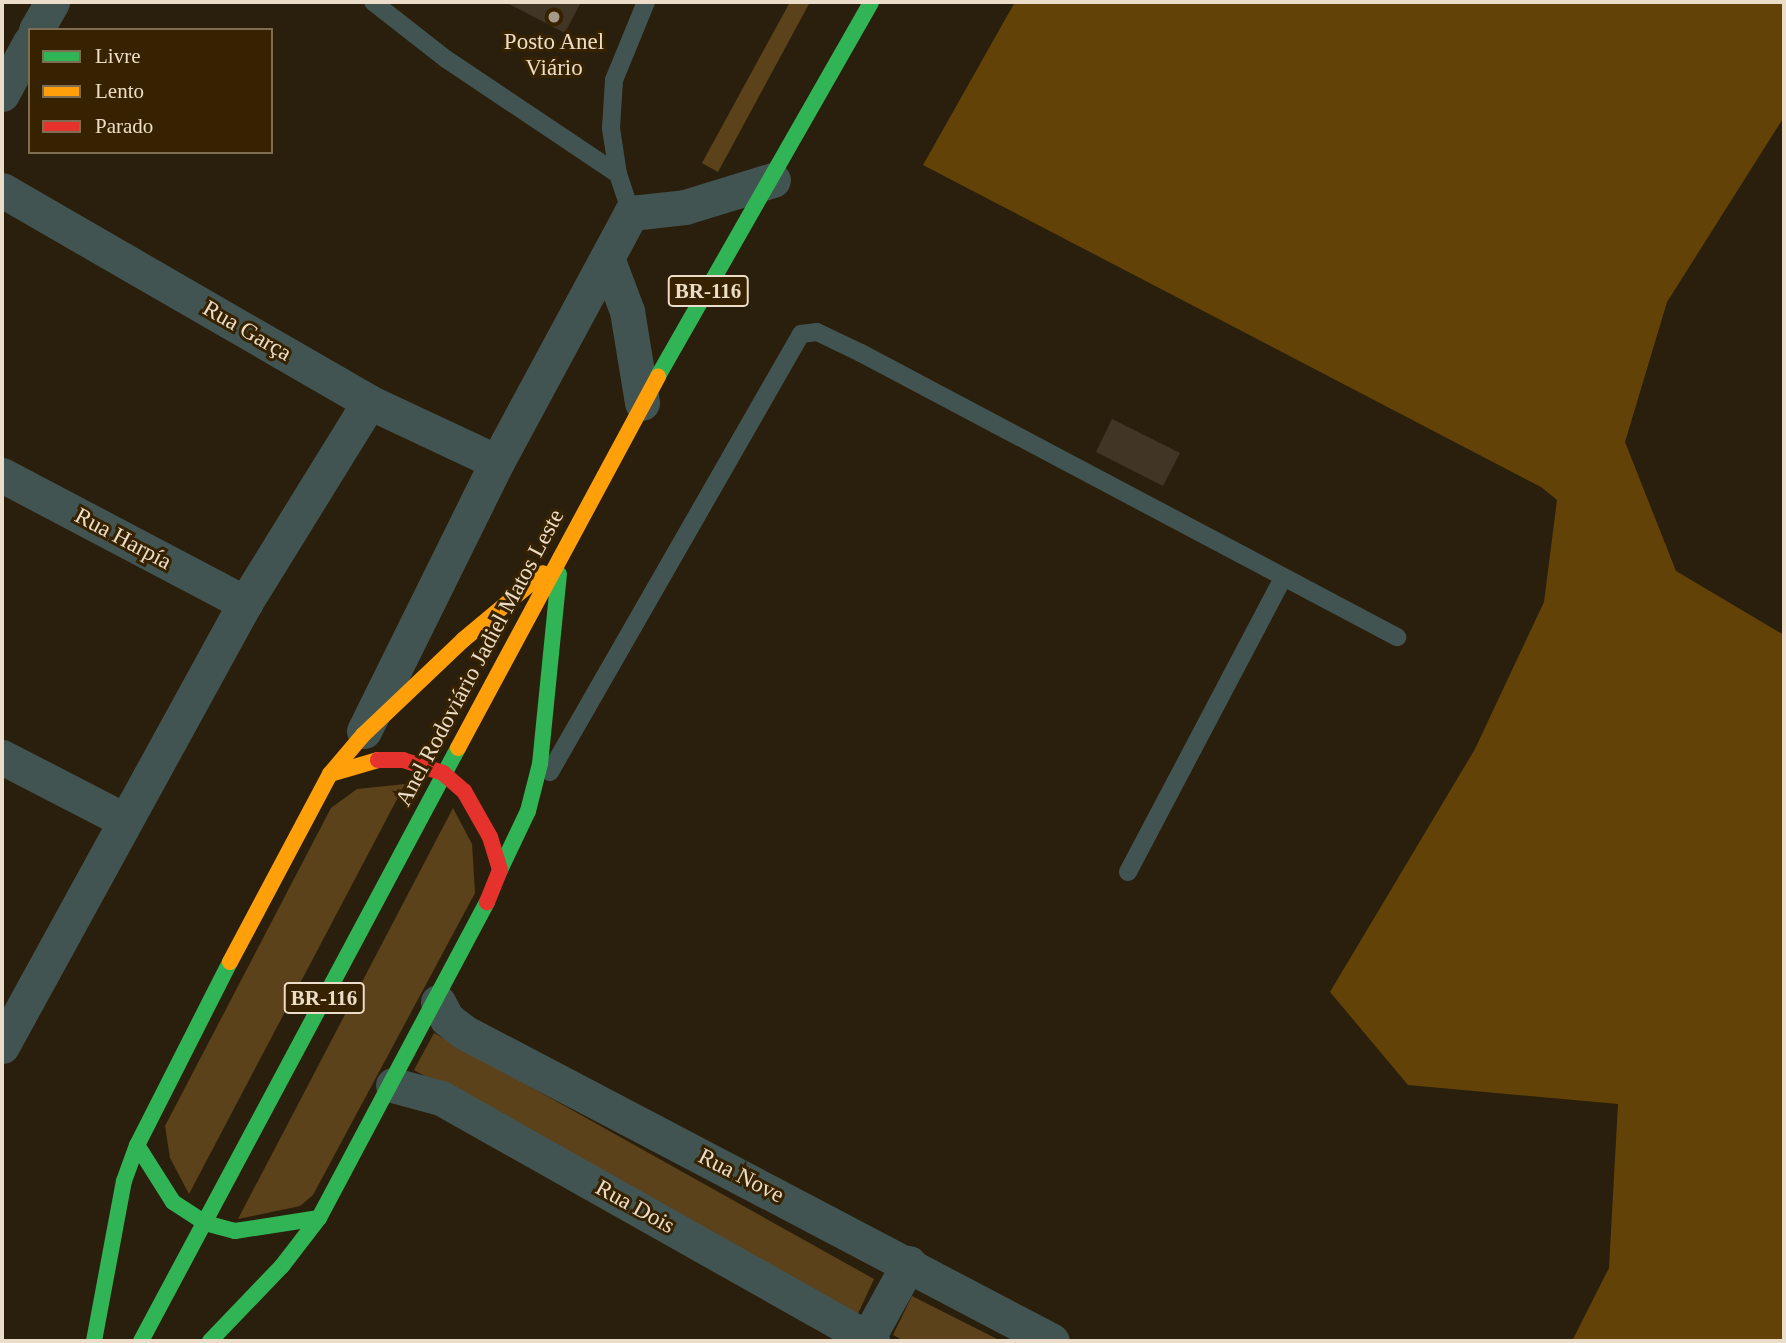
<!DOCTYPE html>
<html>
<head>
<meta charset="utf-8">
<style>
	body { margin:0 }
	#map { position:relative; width:1786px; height:1343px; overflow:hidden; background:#2a1f0d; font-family:"Times New Roman",serif }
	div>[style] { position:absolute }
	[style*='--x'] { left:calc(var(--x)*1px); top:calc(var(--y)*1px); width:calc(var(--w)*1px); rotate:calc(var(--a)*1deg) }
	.green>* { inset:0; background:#5b421a }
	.forest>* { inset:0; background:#634208 }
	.building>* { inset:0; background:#413625 }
	.lane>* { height:18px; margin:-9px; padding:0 9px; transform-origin:9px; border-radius:9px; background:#425452 }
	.street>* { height:35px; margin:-17.5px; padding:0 17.5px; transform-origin:17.5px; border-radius:17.5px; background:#425452 }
	.fast>* { height:16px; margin:-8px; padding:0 8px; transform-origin:8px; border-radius:8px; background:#30b455 }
	.slow>* { height:16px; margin:-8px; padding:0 8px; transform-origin:8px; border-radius:8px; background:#ff9f0a }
	.jam>* { height:16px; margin:-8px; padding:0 8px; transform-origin:8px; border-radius:8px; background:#e5322d }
	.dots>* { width:19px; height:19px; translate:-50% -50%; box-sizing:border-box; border:4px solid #372200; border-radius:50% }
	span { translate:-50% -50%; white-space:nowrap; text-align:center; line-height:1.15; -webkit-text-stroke:6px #372200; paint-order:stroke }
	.shield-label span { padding:2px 5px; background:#372200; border:2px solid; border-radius:5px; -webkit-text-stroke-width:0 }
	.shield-label { font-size:21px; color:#ebddca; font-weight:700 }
	.poi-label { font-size:23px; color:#ebddca }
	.street-label { font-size:23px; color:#ebddca }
	.frame { position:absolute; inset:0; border:4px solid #ebddca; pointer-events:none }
	.legend { position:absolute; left:28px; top:28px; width:245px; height:126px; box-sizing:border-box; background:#372200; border:2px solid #7f6d51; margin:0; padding:9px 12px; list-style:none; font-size:21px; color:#ebddca }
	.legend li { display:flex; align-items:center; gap:14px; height:35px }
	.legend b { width:35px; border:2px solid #7f6d51 }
</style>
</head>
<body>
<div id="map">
	<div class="green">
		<div style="clip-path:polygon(790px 2px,810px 2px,718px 172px,702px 163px)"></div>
		<div style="clip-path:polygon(405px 784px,189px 1194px,170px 1158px,165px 1126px,331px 808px,357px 789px)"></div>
		<div style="clip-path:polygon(453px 808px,472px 844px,475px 893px,313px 1195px,300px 1206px,238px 1219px)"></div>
		<div style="clip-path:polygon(434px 1033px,874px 1279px,856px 1318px,414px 1070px)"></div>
		<div style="clip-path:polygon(912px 1296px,1001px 1341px,904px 1341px,893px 1335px)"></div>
	</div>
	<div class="forest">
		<div style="clip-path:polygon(1015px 2px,1784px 2px,1784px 117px,1667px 302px,1625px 442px,1676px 571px,1784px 635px,1784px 1341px,1572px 1341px,1609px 1268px,1618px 1104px,1408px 1085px,1330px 992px,1475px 749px,1544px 602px,1557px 500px,1541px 487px,923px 165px)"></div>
	</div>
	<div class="building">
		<div style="clip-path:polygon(505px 2px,581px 2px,565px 33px)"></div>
		<div style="clip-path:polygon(1112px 419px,1180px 453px,1163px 486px,1096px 452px)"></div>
	</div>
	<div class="lane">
		<div style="--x:373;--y:2;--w:93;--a:38"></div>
		<div style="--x:446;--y:59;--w:207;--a:33.8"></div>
		<div style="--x:631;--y:213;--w:41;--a:-108.4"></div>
		<div style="--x:618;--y:174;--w:47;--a:-98.7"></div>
		<div style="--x:611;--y:128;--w:48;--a:-86.4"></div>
		<div style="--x:614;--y:80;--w:84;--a:-67.7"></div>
		<div style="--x:550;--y:772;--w:505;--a:-60.18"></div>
		<div style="--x:801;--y:334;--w:16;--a:-7"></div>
		<div style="--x:817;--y:332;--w:49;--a:25.5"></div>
		<div style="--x:861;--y:353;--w:607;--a:27.92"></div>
		<div style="--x:1128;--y:872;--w:332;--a:-62.2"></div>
	</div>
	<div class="street">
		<div style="--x:36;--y:30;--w:32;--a:-60"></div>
		<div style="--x:2;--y:94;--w:59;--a:-61.7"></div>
		<div style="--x:2;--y:190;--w:424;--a:30"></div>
		<div style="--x:369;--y:402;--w:141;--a:25.1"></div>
		<div style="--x:607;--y:258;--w:57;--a:69.3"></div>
		<div style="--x:627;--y:311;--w:93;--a:80.7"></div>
		<div style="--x:2;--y:475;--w:275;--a:27.8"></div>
		<div style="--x:364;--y:731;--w:300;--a:-63.7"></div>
		<div style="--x:497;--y:462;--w:283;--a:-61.7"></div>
		<div style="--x:631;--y:213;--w:54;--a:-6.3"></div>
		<div style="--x:685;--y:207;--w:92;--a:-17.1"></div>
		<div style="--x:2;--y:757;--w:137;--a:27.3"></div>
		<div style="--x:438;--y:1002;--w:19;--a:62"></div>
		<div style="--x:447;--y:1019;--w:21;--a:37"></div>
		<div style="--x:464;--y:1032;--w:664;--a:27.72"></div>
		<div style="--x:2;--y:1046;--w:505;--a:-61.25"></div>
		<div style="--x:245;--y:603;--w:236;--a:-58.3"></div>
		<div style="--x:393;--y:1085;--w:50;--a:15.2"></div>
		<div style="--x:441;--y:1098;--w:495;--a:29.4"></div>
		<div style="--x:866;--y:1341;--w:89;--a:-61.1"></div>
	</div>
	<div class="fast">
		<div style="--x:658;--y:376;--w:430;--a:-60.3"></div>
		<div style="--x:500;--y:870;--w:65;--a:-64.6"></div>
		<div style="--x:528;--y:811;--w:49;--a:-75.7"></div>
		<div style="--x:540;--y:764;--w:191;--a:-84.3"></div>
		<div style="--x:230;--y:962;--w:205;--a:116.9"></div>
		<div style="--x:137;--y:1145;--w:67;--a:57.7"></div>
		<div style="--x:173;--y:1202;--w:38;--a:33"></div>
		<div style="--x:205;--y:1223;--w:31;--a:15"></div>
		<div style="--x:235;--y:1231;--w:85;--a:-8.8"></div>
		<div style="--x:319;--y:1218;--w:358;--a:-62"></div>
		<div style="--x:94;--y:1341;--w:163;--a:-79.4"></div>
		<div style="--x:124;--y:1181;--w:38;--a:-70"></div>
		<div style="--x:141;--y:1341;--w:672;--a:-61.87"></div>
		<div style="--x:210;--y:1341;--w:104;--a:-46.2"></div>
		<div style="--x:282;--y:1266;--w:61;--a:-52.4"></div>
	</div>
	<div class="slow">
		<div style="--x:458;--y:748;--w:422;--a:-61.7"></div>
		<div style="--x:330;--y:774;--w:51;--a:-49.8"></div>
		<div style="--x:363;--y:735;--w:138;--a:-43.5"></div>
		<div style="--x:463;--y:640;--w:104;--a:-39.9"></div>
		<div style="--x:230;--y:962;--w:213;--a:-62"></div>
		<div style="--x:330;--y:774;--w:50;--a:-16.3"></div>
	</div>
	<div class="jam">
		<div style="--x:378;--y:760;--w:25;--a:0"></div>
		<div style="--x:403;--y:760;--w:42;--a:18"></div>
		<div style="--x:443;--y:773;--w:28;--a:41"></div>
		<div style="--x:464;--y:791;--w:53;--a:60.5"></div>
		<div style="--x:490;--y:837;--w:34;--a:73"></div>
		<div style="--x:500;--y:870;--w:35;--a:112"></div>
	</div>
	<div class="dots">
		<div style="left:554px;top:17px;background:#a79a88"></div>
	</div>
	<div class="shield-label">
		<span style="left:708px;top:291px">BR-116</span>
		<span style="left:324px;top:998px">BR-116</span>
	</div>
	<div class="poi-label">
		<span style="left:554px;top:55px">Posto Anel<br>Viário</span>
	</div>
	<div class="street-label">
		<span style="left:247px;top:331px;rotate:30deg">Rua Garça</span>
		<span style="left:123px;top:539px;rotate:28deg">Rua Harpía</span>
		<span style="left:480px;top:658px;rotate:-62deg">Anel Rodoviário Jadiel Matos Leste</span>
		<span style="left:741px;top:1176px;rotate:27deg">Rua Nove</span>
		<span style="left:635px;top:1207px;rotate:29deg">Rua Dois</span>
	</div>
	<div class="frame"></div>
	<ul class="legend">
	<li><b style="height:9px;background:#30b455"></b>Livre</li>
	<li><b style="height:9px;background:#ff9f0a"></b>Lento</li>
	<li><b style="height:9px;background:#e5322d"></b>Parado</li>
	</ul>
</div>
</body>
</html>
